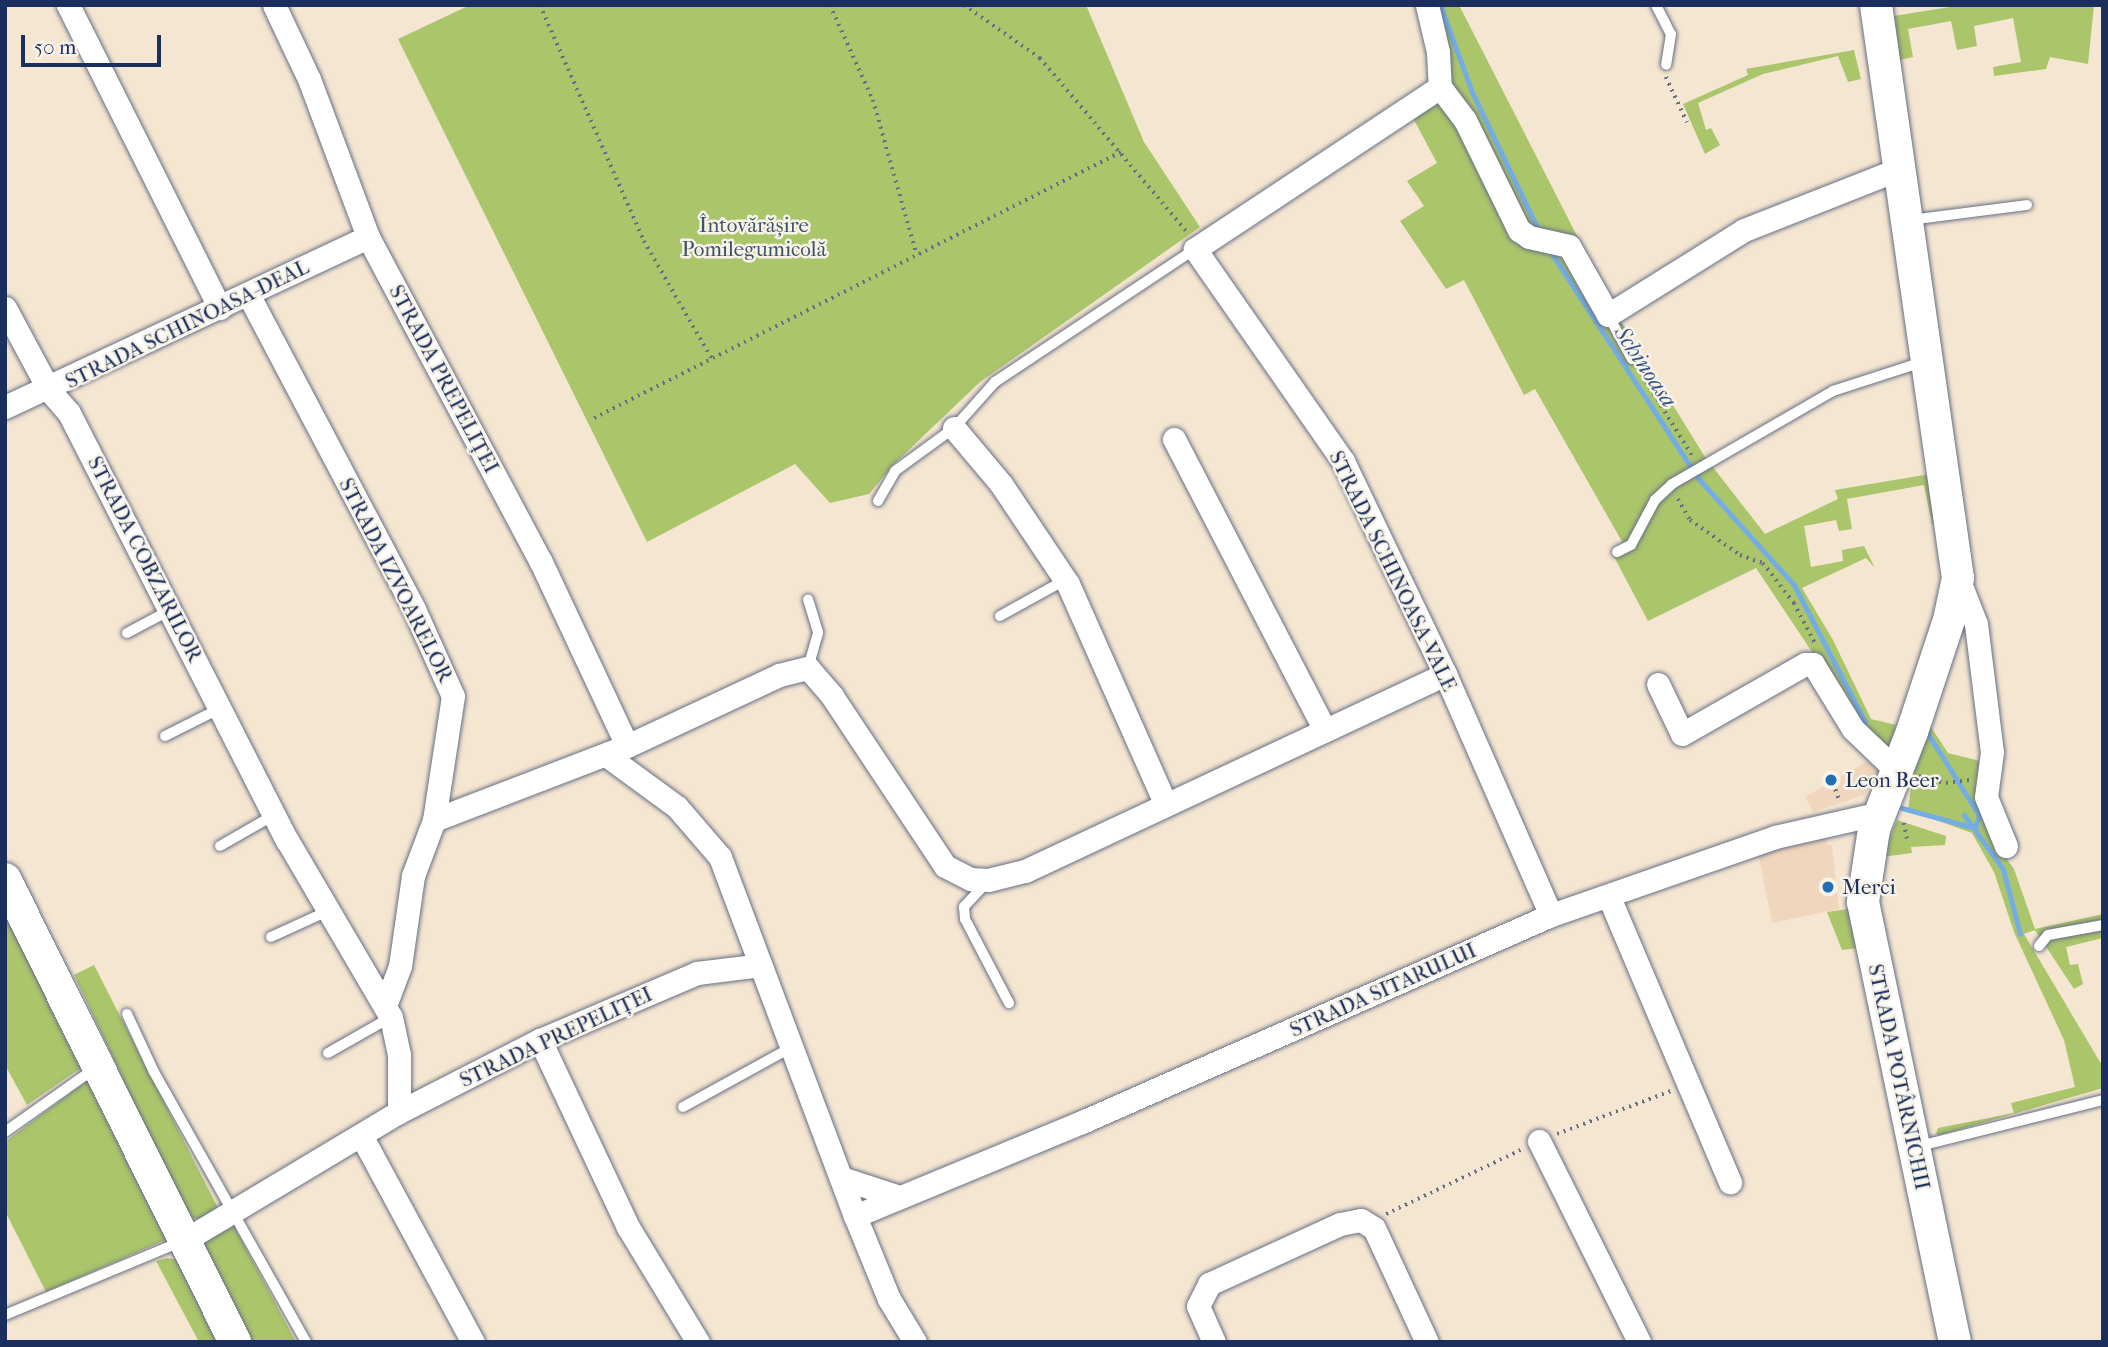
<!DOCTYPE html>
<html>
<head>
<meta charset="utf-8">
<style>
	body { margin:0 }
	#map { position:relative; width:2108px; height:1347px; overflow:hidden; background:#f5e6d1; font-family:"IM FELL French Canon",serif }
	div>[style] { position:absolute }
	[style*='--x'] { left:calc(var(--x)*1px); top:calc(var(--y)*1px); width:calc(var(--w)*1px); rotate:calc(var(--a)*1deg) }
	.built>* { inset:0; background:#f0d6bc }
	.green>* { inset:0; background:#abc56b }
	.stream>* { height:5px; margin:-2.5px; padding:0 2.5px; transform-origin:2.5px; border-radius:2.5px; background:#74ade4 }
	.path>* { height:3.5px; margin-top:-1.75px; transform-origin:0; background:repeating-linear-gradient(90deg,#676f86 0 2px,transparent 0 7px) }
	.roads { filter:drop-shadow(0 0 2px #676f86) drop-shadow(0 0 2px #676f86) }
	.lane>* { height:10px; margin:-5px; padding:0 5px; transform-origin:5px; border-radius:5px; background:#fff }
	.street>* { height:23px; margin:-11.5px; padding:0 11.5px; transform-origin:11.5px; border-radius:11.5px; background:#fff }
	.secondary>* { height:32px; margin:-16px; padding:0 16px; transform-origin:16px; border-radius:16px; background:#fff }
	.dots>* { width:19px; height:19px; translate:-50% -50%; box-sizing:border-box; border:4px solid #f7f3e8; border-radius:50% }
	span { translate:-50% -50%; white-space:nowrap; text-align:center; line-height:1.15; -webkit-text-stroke:5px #f7f3e8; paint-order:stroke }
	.park-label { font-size:21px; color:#3f5461 }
	.street-label { font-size:21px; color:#1b2f5e }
	.poi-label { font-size:21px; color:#1b2f5e }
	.left { translate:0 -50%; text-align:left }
	.water-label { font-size:23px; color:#365586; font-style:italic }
	.frame { position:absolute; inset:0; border:7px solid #1b2f5e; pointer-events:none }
	.scale { position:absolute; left:21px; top:35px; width:140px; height:32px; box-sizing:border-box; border:4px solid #1b2f5e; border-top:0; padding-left:9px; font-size:21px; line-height:24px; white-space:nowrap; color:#1b2f5e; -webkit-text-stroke:5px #f7f3e8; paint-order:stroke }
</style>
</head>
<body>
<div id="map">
	<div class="built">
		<div style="clip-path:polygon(1868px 761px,1880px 772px,1864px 795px,1813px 812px,1805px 797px)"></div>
		<div style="clip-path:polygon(1826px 838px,1827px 845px,1832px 845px,1839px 909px,1772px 923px,1758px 853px)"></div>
	</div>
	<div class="green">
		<div style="clip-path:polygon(470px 5px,1086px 5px,1144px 142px,1200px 227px,980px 382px,894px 464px,869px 494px,830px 503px,795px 464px,647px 542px,398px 39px)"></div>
		<div style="clip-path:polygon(1431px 5px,1459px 5px,1619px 318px,1705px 457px,1765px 534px,1838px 499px,1835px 490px,1930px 474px,1937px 525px,1932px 524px,1924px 485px,1847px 499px,1852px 529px,1839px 531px,1836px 520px,1804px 526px,1811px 567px,1843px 561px,1842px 550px,1864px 546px,1875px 568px,1866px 558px,1802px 588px,1833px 640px,1871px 719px,1896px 725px,1888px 752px,1861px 725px,1756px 568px,1648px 621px,1611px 551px,1624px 545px,1535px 389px,1524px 395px,1464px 280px,1446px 289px,1400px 221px,1424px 206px,1407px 181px,1437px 163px,1412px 116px,1453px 93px)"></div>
		<div style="clip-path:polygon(1962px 5px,2094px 5px,2088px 64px,2050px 57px,2046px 69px,1994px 76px,1993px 67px,2021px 62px,2013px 18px,1974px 26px,1977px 46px,1957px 50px,1951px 21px,1908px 29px,1913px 57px,1900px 60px,1894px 16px)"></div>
		<div style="clip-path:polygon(1854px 50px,1861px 79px,1848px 82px,1838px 56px,1763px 74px,1698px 103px,1706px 130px,1711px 128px,1720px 145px,1705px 154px,1683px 104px,1748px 75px,1746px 69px)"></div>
		<div style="clip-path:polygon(1927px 721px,1948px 753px,1980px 761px,2004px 855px,2014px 869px,2035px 929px,2103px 914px,2103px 938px,2066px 947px,2070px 965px,2078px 964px,2083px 984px,2074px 989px,2035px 930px,2024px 934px,2103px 1067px,2103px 1088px,1940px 1135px,1936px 1134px,1938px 1128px,2014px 1113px,2011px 1103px,2075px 1087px,2064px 1040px,2014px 932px,1994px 872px,1972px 833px,1908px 810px,1915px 755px)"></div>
		<div style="clip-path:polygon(1897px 820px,1946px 836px,1945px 845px,1911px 847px,1912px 853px,1882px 857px)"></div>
		<div style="clip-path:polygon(5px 899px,88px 1063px,27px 1105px,5px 1065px)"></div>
		<div style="clip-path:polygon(1855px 908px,1857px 948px,1842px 950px,1827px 912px)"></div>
		<div style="clip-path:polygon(94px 965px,219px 1210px,204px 1220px,188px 1217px,74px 975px)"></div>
		<div style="clip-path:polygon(96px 1074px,172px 1237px,46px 1292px,5px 1211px,5px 1142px)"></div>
		<div style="clip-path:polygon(234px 1226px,296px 1342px,248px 1342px,199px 1245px)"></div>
		<div style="clip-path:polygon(167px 1258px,179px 1260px,221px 1342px,199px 1342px,156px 1261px)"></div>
	</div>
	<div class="stream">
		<div style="--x:1440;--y:5;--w:93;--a:69.8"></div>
		<div style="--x:1472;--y:92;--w:157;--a:64.3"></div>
		<div style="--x:1548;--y:248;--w:275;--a:56.9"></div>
		<div style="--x:1698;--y:478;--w:144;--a:48.1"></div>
		<div style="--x:1794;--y:585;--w:154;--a:62.6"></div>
		<div style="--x:1902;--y:808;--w:76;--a:15.3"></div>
		<div style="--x:1975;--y:828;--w:14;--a:-73"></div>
		<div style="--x:1979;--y:815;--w:99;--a:-122.2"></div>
		<div style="--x:1964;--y:815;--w:67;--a:54.2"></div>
		<div style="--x:2003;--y:869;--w:67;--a:75.3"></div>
	</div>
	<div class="path">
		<div style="--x:540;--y:5;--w:258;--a:66.2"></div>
		<div style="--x:644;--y:241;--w:136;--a:60"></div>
		<div style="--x:830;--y:5;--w:104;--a:65.6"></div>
		<div style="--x:873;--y:100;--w:161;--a:74.2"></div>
		<div style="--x:964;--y:5;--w:93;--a:34.9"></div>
		<div style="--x:1040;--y:58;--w:226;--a:49.8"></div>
		<div style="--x:1666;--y:77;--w:50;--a:65"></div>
		<div style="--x:1639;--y:370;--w:100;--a:58.1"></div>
		<div style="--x:594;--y:418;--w:590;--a:-26.78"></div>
		<div style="--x:1678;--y:499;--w:24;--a:60"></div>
		<div style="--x:1690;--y:520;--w:61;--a:35"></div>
		<div style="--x:1740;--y:555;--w:24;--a:19"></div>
		<div style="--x:1763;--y:563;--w:51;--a:52.2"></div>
		<div style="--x:1794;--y:603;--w:47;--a:62.4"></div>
		<div style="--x:1919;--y:776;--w:28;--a:15"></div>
		<div style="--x:1946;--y:783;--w:24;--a:-7"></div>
		<div style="--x:1833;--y:783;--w:19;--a:69"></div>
		<div style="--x:1904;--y:823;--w:16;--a:79"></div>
		<div style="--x:1557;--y:1134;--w:122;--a:-20.7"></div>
		<div style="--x:1386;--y:1214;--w:149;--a:-25.4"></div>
	</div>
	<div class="roads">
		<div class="lane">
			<div style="--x:1656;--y:5;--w:33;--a:63"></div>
			<div style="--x:1671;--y:34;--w:31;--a:99"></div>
			<div style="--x:1910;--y:220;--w:118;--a:-7.3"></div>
			<div style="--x:1608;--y:315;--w:50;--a:61.4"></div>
			<div style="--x:878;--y:501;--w:34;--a:-60"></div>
			<div style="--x:895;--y:471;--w:73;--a:-36.1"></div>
			<div style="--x:954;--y:428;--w:62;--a:-48.3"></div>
			<div style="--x:995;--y:382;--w:240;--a:-33.6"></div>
			<div style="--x:1617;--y:552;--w:16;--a:-27"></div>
			<div style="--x:1631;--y:545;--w:51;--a:-61.9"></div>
			<div style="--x:1655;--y:500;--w:23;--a:-43"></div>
			<div style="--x:1672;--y:484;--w:186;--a:-30"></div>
			<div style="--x:1833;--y:391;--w:98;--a:-17.9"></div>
			<div style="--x:1000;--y:616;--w:74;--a:-29"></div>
			<div style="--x:127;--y:633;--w:49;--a:-28.1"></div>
			<div style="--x:808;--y:668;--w:37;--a:-74"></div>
			<div style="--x:818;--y:632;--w:34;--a:-107"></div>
			<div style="--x:165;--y:736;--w:63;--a:-26.6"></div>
			<div style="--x:220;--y:846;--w:62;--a:-29.9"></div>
			<div style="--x:987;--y:882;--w:34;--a:133"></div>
			<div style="--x:964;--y:907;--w:12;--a:85"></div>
			<div style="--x:965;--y:919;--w:95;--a:62.4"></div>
			<div style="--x:271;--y:937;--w:63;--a:-24.5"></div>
			<div style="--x:2039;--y:946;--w:14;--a:-51"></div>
			<div style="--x:2048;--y:935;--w:56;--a:-10.3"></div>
			<div style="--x:127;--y:1014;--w:64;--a:65"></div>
			<div style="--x:154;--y:1072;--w:310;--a:60.6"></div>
			<div style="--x:328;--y:1053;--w:73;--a:-29.7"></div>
			<div style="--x:683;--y:1107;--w:124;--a:-28.8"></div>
			<div style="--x:5;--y:1132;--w:109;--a:-35.3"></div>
			<div style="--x:1916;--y:1147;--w:193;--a:-14.1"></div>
			<div style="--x:5;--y:1315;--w:193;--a:-22.6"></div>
		</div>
		<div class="street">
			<div style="--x:68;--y:5;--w:339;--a:63.4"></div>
			<div style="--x:274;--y:5;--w:82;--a:64.7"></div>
			<div style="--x:309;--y:79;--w:169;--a:69.5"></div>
			<div style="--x:368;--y:237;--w:368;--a:62"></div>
			<div style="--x:541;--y:562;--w:203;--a:64.9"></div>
			<div style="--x:1427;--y:5;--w:48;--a:76.8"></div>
			<div style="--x:1438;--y:52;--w:35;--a:87"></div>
			<div style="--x:1440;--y:87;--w:41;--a:52.9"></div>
			<div style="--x:1465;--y:120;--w:123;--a:63.9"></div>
			<div style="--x:1519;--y:230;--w:12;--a:35"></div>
			<div style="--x:1529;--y:237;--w:41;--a:12.7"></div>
			<div style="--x:1569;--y:246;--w:79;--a:60.5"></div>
			<div style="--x:1608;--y:315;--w:160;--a:-32"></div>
			<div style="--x:1744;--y:230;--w:167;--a:-21.5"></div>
			<div style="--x:1440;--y:87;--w:294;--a:146.5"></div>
			<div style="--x:1195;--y:249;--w:259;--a:55.1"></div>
			<div style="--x:1343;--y:461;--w:236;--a:64.4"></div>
			<div style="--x:1445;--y:674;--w:263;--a:66.3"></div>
			<div style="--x:248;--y:294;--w:356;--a:62.2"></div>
			<div style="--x:414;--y:609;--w:95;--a:65.9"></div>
			<div style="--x:453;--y:696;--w:125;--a:98.7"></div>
			<div style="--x:434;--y:820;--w:60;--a:110.6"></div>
			<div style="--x:413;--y:876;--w:91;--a:98.2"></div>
			<div style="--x:400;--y:966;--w:43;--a:110.6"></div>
			<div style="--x:5;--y:308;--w:93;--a:61.8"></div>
			<div style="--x:49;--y:390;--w:30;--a:49"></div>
			<div style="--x:69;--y:413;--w:479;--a:63"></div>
			<div style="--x:287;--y:840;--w:205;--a:59.6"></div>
			<div style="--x:391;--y:1017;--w:39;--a:78"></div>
			<div style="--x:399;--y:1055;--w:57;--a:90"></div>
			<div style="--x:5;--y:407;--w:401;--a:-25.1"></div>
			<div style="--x:954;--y:428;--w:73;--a:50"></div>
			<div style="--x:1001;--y:484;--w:120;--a:56.2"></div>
			<div style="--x:1068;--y:584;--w:240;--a:66.1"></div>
			<div style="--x:1174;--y:439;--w:328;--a:62.6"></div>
			<div style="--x:1958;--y:578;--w:49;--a:68.6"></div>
			<div style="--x:1976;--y:624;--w:129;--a:82.9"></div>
			<div style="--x:1992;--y:752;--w:45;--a:97.6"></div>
			<div style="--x:1986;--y:797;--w:53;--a:67.8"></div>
			<div style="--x:1658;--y:684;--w:55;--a:64.4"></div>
			<div style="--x:1682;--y:734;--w:142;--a:-29.6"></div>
			<div style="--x:1805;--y:664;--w:8;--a:0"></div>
			<div style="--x:1813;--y:664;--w:76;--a:58.4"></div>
			<div style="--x:1853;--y:729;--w:61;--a:43.7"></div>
			<div style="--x:606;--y:755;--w:88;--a:36.2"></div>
			<div style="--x:677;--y:807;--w:66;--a:49.3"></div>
			<div style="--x:720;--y:857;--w:384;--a:69.4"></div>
			<div style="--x:855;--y:1216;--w:90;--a:67.7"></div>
			<div style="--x:889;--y:1299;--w:50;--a:58.8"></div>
			<div style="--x:434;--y:820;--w:207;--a:-21"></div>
			<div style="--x:627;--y:746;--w:168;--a:-25"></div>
			<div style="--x:779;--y:675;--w:30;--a:-14"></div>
			<div style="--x:808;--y:668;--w:37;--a:49"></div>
			<div style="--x:832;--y:696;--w:204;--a:56.4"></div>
			<div style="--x:945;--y:866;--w:29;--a:27"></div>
			<div style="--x:971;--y:879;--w:17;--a:3"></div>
			<div style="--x:988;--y:880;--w:38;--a:-14"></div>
			<div style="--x:1025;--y:871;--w:464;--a:-25.1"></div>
			<div style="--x:1609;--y:897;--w:310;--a:67"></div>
			<div style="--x:540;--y:1040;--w:207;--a:64.8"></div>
			<div style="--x:628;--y:1227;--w:135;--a:58.7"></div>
			<div style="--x:362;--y:1137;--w:233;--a:61.6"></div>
			<div style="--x:1539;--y:1141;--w:225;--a:63.5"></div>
			<div style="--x:841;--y:1178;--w:58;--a:18.1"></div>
			<div style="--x:855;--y:1216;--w:246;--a:-22.5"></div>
			<div style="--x:1082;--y:1122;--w:513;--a:-23.81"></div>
			<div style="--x:1551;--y:915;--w:237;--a:-19.2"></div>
			<div style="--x:1775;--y:837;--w:109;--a:-12.8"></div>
			<div style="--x:185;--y:1240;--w:249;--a:-30.9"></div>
			<div style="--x:399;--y:1112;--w:158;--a:-27.1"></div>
			<div style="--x:540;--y:1040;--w:171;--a:-23.1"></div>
			<div style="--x:697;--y:973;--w:64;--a:-7.1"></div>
			<div style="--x:1214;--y:1342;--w:39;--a:-114"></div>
			<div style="--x:1198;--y:1306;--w:25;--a:-63"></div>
			<div style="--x:1209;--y:1284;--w:144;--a:-24.6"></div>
			<div style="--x:1340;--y:1224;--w:21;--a:-11"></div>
			<div style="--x:1361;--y:1220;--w:15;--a:32"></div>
			<div style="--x:1374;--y:1228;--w:126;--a:65.1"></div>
		</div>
		<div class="secondary">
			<div style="--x:1876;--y:5;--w:579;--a:81.86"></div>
			<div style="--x:1958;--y:578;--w:40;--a:102"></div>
			<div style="--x:1950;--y:617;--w:121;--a:108.3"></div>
			<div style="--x:1912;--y:732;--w:104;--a:111.4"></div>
			<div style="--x:1874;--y:829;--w:74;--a:98.6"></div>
			<div style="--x:1863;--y:902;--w:450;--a:78.2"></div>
			<div style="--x:5;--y:879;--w:517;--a:63.58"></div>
		</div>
	</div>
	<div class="dots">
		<div style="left:1831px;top:780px;background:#1f6fb2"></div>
		<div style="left:1828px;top:887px;background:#1f6fb2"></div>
	</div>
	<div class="park-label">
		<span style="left:754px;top:237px">Întovărășire<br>Pomilegumicolă</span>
	</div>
	<div class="street-label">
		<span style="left:187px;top:324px;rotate:-26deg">STRADA SCHINOASA-DEAL</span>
		<span style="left:444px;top:379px;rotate:62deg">STRADA PREPELIȚEI</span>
		<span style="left:145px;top:559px;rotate:63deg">STRADA COBZARILOR</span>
		<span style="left:1393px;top:571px;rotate:64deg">STRADA SCHINOASA-VALE</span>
		<span style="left:396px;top:580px;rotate:63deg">STRADA IZVOARELOR</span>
		<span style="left:1383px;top:990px;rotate:-24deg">STRADA SITARULUI</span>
		<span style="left:556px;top:1037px;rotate:-25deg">STRADA PREPELIȚEI</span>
		<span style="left:1899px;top:1077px;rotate:78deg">STRADA POTÂRNICHII</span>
	</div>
	<div class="poi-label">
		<span class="left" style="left:1845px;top:780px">Leon Beer</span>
		<span class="left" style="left:1842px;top:887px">Merci</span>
	</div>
	<div class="water-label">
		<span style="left:1645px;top:367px;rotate:56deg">Schinoasa</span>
	</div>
	<div class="frame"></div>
	<div class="scale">50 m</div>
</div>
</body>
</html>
